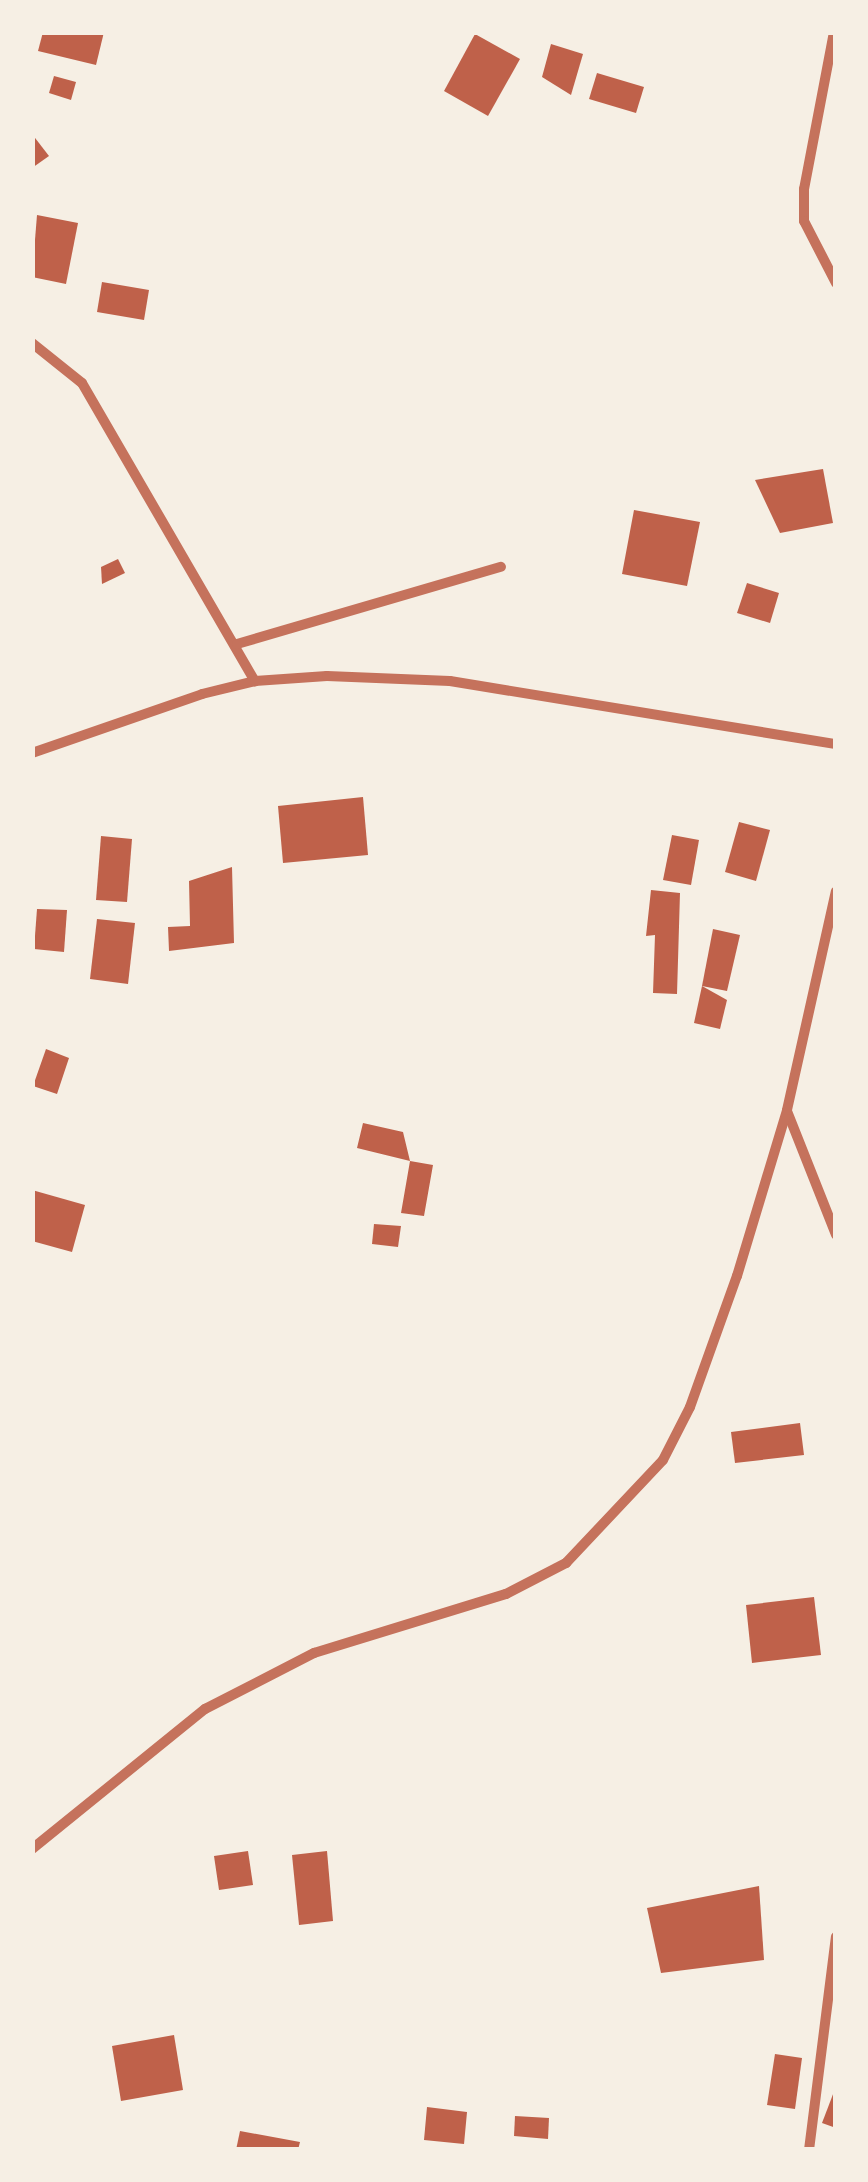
<!DOCTYPE html>
<html>
<head>
<meta charset="utf-8">
<style>
	body { margin:0 }
	#map { position:relative; width:868px; height:2182px; overflow:hidden; background:#f6efe4; font-family:"Work Sans",sans-serif }
	div>[style] { position:absolute }
	[style*='--x'] { left:calc(var(--x)*1px); top:calc(var(--y)*1px); width:calc(var(--w)*1px); rotate:calc(var(--a)*1deg) }
	.building>* { inset:0; background:#bf614a }
	.minor>* { height:10px; margin:-5px; padding:0 5px; transform-origin:5px; border-radius:5px; background:#c5725c }
	span { translate:-50% -50%; white-space:nowrap; text-align:center; line-height:1.15; -webkit-text-stroke:8px #f6efe4; paint-order:stroke }
	.frame { position:absolute; inset:0; border:35px solid #f6efe4; pointer-events:none }
</style>
</head>
<body>
<div id="map">
	<div class="building">
		<div style="clip-path:polygon(43px 32px,104px 32px,96px 65px,38px 51px)"></div>
		<div style="clip-path:polygon(475px 34px,520px 59px,488px 116px,444px 91px)"></div>
		<div style="clip-path:polygon(551px 44px,583px 54px,571px 95px,542px 77px)"></div>
		<div style="clip-path:polygon(597px 73px,644px 87px,636px 113px,589px 99px)"></div>
		<div style="clip-path:polygon(54px 76px,76px 82px,71px 100px,49px 93px)"></div>
		<div style="clip-path:polygon(32px 134px,49px 156px,32px 168px)"></div>
		<div style="clip-path:polygon(37px 215px,78px 223px,66px 284px,32px 277px)"></div>
		<div style="clip-path:polygon(102px 282px,149px 290px,144px 320px,97px 312px)"></div>
		<div style="clip-path:polygon(823px 469px,833px 523px,780px 533px,755px 480px)"></div>
		<div style="clip-path:polygon(634px 510px,700px 522px,687px 586px,622px 574px)"></div>
		<div style="clip-path:polygon(118px 559px,125px 573px,102px 584px,101px 567px)"></div>
		<div style="clip-path:polygon(747px 583px,779px 593px,770px 623px,737px 613px)"></div>
		<div style="clip-path:polygon(363px 797px,368px 855px,283px 863px,278px 806px)"></div>
		<div style="clip-path:polygon(739px 822px,770px 830px,756px 881px,725px 872px)"></div>
		<div style="clip-path:polygon(672px 835px,699px 840px,691px 885px,663px 880px)"></div>
		<div style="clip-path:polygon(101px 836px,132px 839px,127px 902px,96px 900px)"></div>
		<div style="clip-path:polygon(232px 867px,234px 943px,169px 951px,168px 927px,190px 926px,189px 881px)"></div>
		<div style="clip-path:polygon(651px 890px,680px 893px,677px 994px,653px 993px,655px 935px,646px 936px)"></div>
		<div style="clip-path:polygon(37px 909px,67px 910px,64px 952px,34px 949px)"></div>
		<div style="clip-path:polygon(97px 919px,135px 923px,128px 984px,90px 979px)"></div>
		<div style="clip-path:polygon(713px 929px,740px 935px,727px 991px,702px 986px)"></div>
		<div style="clip-path:polygon(702px 986px,727px 1000px,720px 1029px,694px 1023px)"></div>
		<div style="clip-path:polygon(46px 1049px,69px 1058px,57px 1094px,33px 1086px)"></div>
		<div style="clip-path:polygon(363px 1123px,403px 1132px,410px 1161px,433px 1165px,424px 1216px,401px 1213px,410px 1161px,357px 1148px)"></div>
		<div style="clip-path:polygon(32px 1190px,85px 1205px,72px 1252px,32px 1241px)"></div>
		<div style="clip-path:polygon(374px 1224px,401px 1226px,398px 1247px,372px 1244px)"></div>
		<div style="clip-path:polygon(800px 1423px,804px 1455px,735px 1463px,731px 1432px)"></div>
		<div style="clip-path:polygon(814px 1597px,821px 1655px,752px 1663px,746px 1605px)"></div>
		<div style="clip-path:polygon(248px 1851px,253px 1885px,219px 1890px,214px 1856px)"></div>
		<div style="clip-path:polygon(327px 1851px,333px 1921px,299px 1925px,292px 1855px)"></div>
		<div style="clip-path:polygon(759px 1886px,764px 1960px,661px 1973px,647px 1908px)"></div>
		<div style="clip-path:polygon(174px 2035px,183px 2090px,121px 2101px,112px 2046px)"></div>
		<div style="clip-path:polygon(775px 2054px,802px 2058px,795px 2109px,767px 2105px)"></div>
		<div style="clip-path:polygon(835px 2089px,836px 2089px,836px 2128px,822px 2123px)"></div>
		<div style="clip-path:polygon(427px 2107px,467px 2112px,464px 2144px,424px 2140px)"></div>
		<div style="clip-path:polygon(515px 2116px,549px 2118px,548px 2139px,514px 2136px)"></div>
		<div style="clip-path:polygon(240px 2131px,300px 2142px,298px 2150px,236px 2150px)"></div>
	</div>
	<div class="minor">
		<div style="--x:834;--y:32;--w:160;--a:100.8"></div>
		<div style="--x:804;--y:189;--w:32;--a:90"></div>
		<div style="--x:804;--y:221;--w:70;--a:62.7"></div>
		<div style="--x:32;--y:343;--w:64;--a:38.7"></div>
		<div style="--x:82;--y:383;--w:345;--a:59.9"></div>
		<div style="--x:237;--y:644;--w:275;--a:-16.3"></div>
		<div style="--x:32;--y:753;--w:180;--a:-19.1"></div>
		<div style="--x:202;--y:694;--w:55;--a:-13.8"></div>
		<div style="--x:255;--y:681;--w:72;--a:-4"></div>
		<div style="--x:327;--y:676;--w:123;--a:2.3"></div>
		<div style="--x:450;--y:681;--w:391;--a:9.3"></div>
		<div style="--x:787;--y:1111;--w:133;--a:68.4"></div>
		<div style="--x:32;--y:1849;--w:223;--a:-39"></div>
		<div style="--x:205;--y:1709;--w:123;--a:-27.2"></div>
		<div style="--x:314;--y:1653;--w:201;--a:-17.1"></div>
		<div style="--x:506;--y:1594;--w:68;--a:-27.3"></div>
		<div style="--x:566;--y:1563;--w:141;--a:-46.7"></div>
		<div style="--x:663;--y:1460;--w:59;--a:-63"></div>
		<div style="--x:690;--y:1407;--w:139;--a:-70.3"></div>
		<div style="--x:737;--y:1276;--w:173;--a:-73.2"></div>
		<div style="--x:787;--y:1110;--w:224;--a:-77.4"></div>
		<div style="--x:809;--y:2150;--w:215;--a:-82.8"></div>
	</div>
	<div class="frame"></div>
</div>
</body>
</html>
